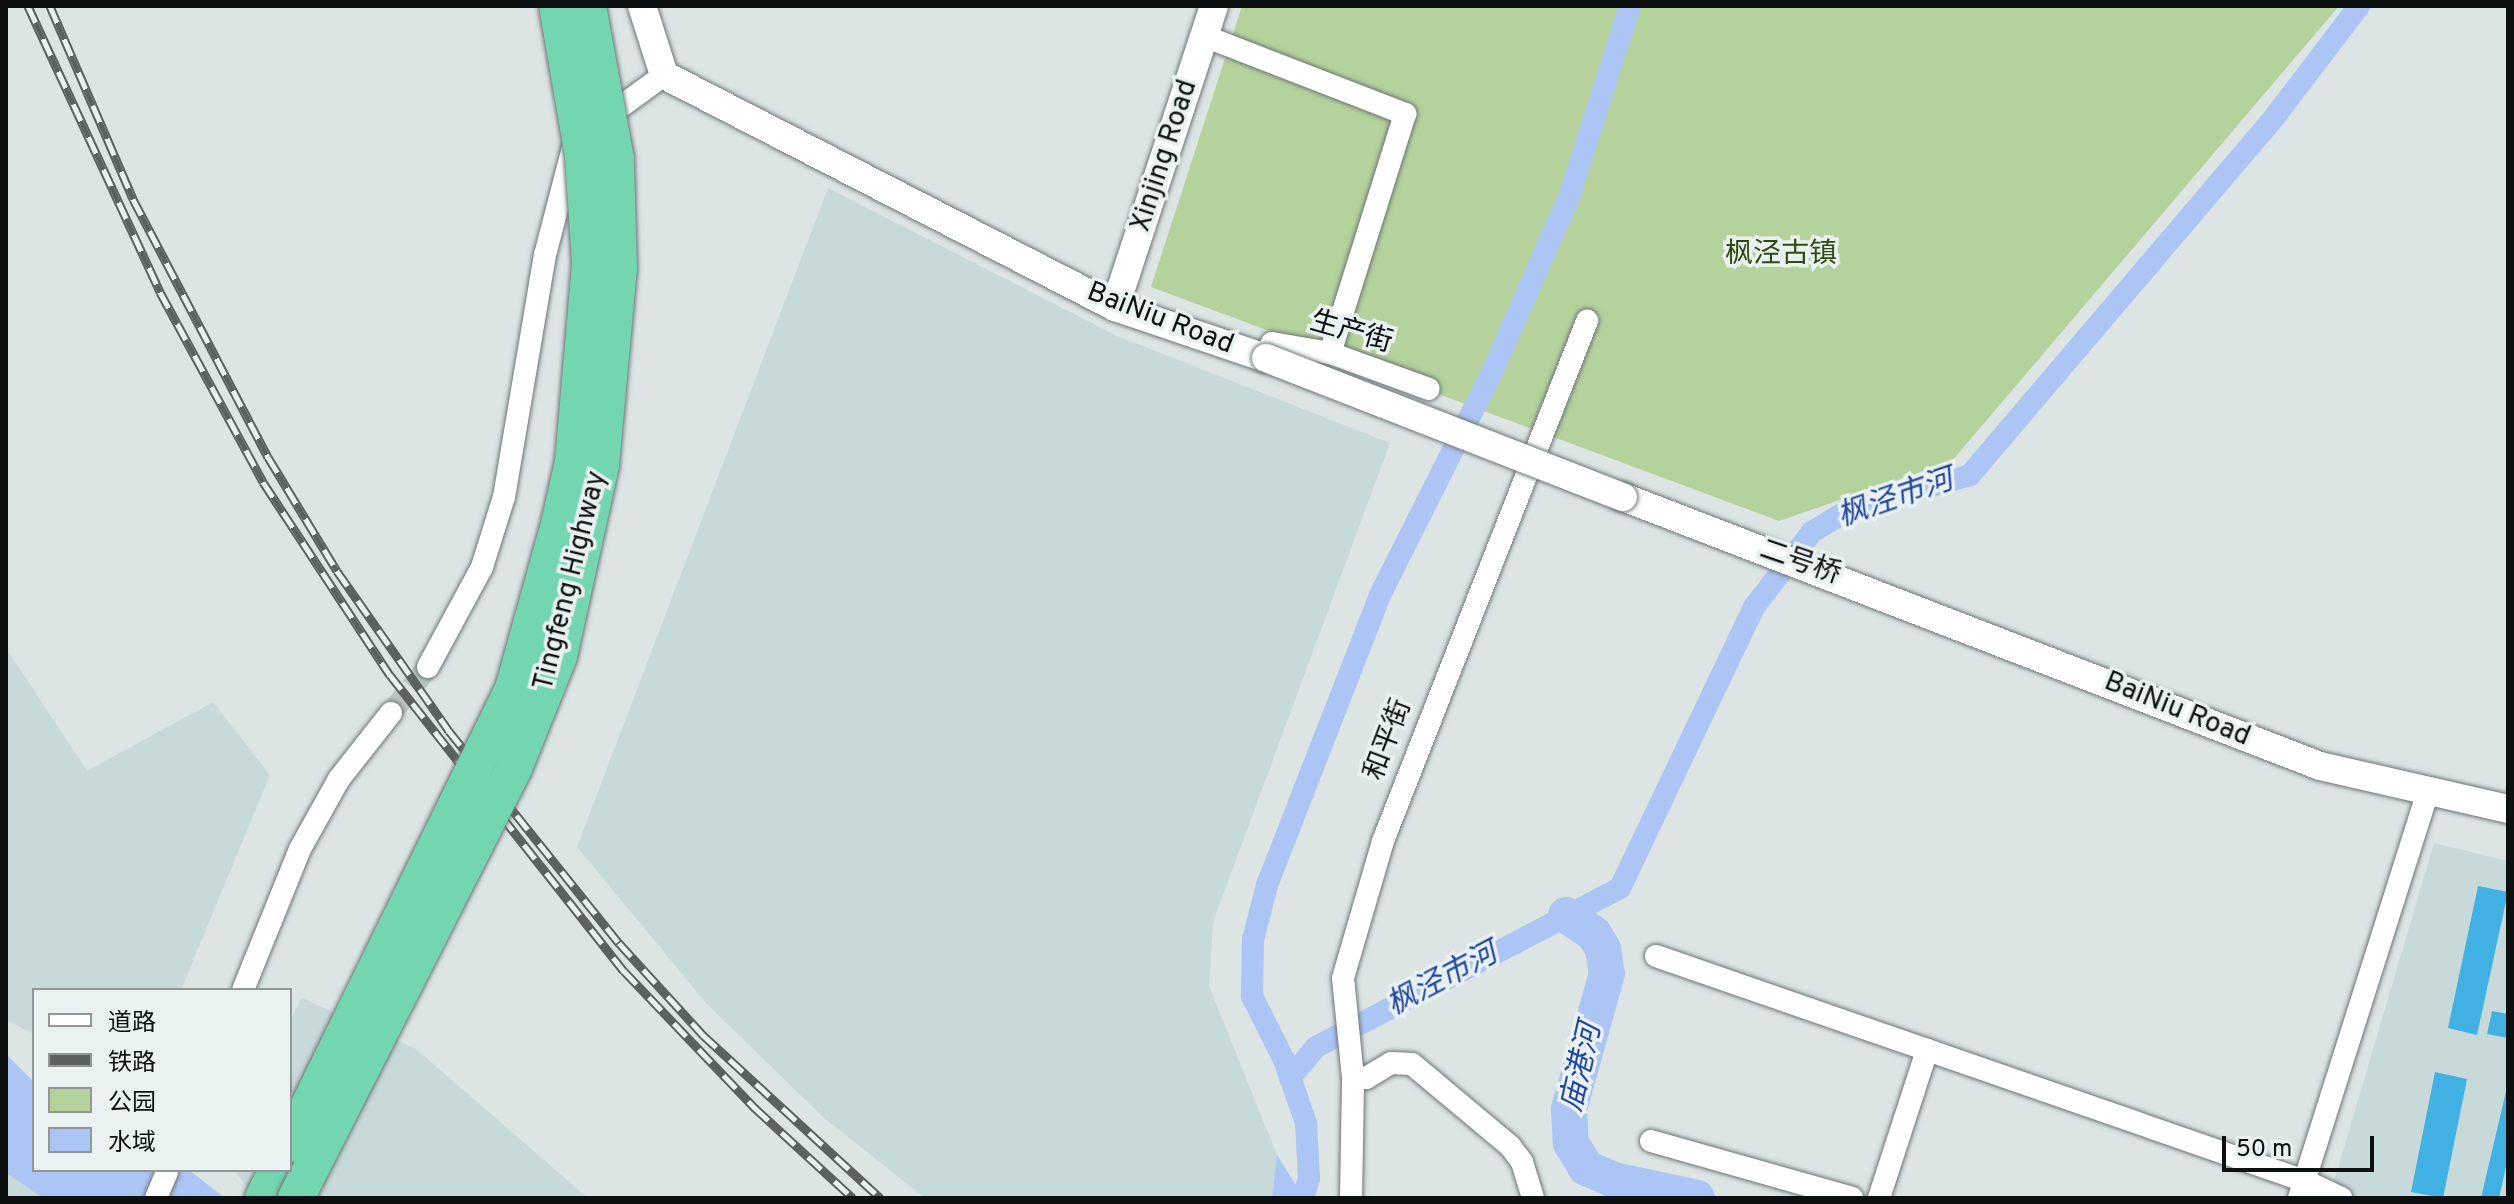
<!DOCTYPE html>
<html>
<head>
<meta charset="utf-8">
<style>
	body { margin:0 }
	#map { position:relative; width:2514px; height:1204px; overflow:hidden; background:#dce4e4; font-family:Overpass,"Noto Sans SC",sans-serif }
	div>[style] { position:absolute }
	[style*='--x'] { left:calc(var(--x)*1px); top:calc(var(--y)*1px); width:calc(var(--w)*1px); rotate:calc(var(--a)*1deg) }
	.built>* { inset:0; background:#c8d9da }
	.green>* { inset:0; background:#b5d29d }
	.water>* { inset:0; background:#adc5f5 }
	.canal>* { height:22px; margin:-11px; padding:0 11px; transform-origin:11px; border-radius:11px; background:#adc5f5 }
	.river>* { height:36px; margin:-18px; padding:0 18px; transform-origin:18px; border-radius:18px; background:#adc5f5 }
	.building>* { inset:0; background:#40b1e2 }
	.minor-tunnel>* { height:22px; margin-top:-11px; transform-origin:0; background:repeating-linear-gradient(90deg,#bdc4c4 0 22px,transparent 0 33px) }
	.roads { filter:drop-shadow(0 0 2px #6e7576) drop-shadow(0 0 2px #6e7576) }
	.minor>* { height:22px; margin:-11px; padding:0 11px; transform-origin:11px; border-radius:11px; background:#fff }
	.tertiary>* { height:28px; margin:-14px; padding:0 14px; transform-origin:14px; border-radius:14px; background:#fff }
	.trunk>* { height:36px; margin:-18px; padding:0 18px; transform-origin:18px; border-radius:18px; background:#74d6b0 }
	.rail>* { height:9px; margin-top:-4.5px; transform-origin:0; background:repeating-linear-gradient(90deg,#e9f1f1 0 18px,#5b6060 0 36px); box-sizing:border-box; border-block:2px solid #5b6060 }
	.bridges { filter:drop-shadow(0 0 2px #6e7576) drop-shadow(0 0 2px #6e7576) }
	.tertiary-bridge>* { height:28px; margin:-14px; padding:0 14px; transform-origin:14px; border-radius:14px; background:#fff }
	.trunk-bridge>* { height:36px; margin:-18px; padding:0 18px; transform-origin:18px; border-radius:18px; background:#74d6b0 }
	span { translate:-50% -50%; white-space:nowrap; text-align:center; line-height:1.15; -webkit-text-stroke:7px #e9f1f1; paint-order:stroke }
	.street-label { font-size:28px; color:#0d1010 }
	.park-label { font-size:28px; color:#304b0f }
	.water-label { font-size:30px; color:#2146a0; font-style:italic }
	.frame { position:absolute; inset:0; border:8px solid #0d1010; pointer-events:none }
	.legend { position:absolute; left:32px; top:988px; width:260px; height:184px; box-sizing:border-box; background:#e9f1f1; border:2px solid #919797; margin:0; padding:10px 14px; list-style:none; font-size:24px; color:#0d1010 }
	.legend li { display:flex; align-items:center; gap:16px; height:40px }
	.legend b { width:40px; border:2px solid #919797 }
	.scale { position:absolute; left:2222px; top:1136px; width:152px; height:36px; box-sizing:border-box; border:4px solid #0d1010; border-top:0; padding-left:10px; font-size:24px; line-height:28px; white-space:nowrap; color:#0d1010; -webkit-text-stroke:6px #e9f1f1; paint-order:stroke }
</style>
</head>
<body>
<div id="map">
	<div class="built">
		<div style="clip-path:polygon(828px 188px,1117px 336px,1390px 443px,1213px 922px,1209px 986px,1277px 1155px,1272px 1198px,925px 1198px,824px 1118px,707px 1004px,577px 847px)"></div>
		<div style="clip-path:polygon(6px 648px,87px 771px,213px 702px,270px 775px,181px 990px,34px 990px,34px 1034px,6px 1020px)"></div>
		<div style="clip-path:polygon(2434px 843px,2508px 861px,2508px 1198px,2360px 1198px,2332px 1188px)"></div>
		<div style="clip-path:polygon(302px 998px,416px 1049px,588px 1198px,255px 1198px,234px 1170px,290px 1170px,290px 1020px)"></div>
		<div style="clip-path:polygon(6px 1173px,43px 1198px,6px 1198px)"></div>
	</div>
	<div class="green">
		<div style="clip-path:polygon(1242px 6px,2339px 6px,1952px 461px,1779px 521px,1151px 287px)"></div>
	</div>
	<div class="water">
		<div style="clip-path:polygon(6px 1054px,34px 1082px,34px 1170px,189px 1170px,225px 1198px,43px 1198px,6px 1173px)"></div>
		<div style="clip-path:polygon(1277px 1155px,1304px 1198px,1272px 1198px)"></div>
	</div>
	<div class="canal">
		<div style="--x:1290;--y:1078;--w:40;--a:-50"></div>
		<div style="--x:1316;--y:1047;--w:343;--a:-27.6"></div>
		<div style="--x:1620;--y:888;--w:311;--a:-64.5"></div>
		<div style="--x:1754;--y:607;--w:95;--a:-52.3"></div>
		<div style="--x:1812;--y:532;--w:42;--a:-31.4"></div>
		<div style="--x:1848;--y:510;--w:127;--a:-16"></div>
		<div style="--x:1970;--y:475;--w:472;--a:-49.6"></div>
		<div style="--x:2276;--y:115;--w:137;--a:-52.7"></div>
		<div style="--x:1303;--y:1198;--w:21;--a:-73"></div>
		<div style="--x:1309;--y:1178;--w:55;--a:-93.1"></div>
		<div style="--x:1306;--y:1123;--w:67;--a:-109.2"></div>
		<div style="--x:1284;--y:1060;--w:72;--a:-116.6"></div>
		<div style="--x:1252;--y:996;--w:56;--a:-89"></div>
		<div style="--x:1253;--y:940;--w:57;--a:-75.7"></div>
		<div style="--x:1267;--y:885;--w:313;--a:-68.7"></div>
		<div style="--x:1381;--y:593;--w:250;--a:-63.3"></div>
		<div style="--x:1493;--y:370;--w:189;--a:-66.3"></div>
		<div style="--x:1569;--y:197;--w:201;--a:-72.3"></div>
	</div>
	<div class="river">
		<div style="--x:1566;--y:915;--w:34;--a:34"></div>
		<div style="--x:1594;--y:934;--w:17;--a:59"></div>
		<div style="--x:1603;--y:949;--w:24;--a:81"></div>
		<div style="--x:1607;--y:973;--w:141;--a:105.6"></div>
		<div style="--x:1569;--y:1109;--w:34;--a:87"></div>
		<div style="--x:1571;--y:1143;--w:29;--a:59"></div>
		<div style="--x:1586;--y:1168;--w:30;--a:23"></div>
		<div style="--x:1614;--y:1180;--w:85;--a:12.2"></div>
	</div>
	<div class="building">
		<div style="clip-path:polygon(2478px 886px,2508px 892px,2477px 1035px,2448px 1028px)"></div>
		<div style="clip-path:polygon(2492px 1011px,2508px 1014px,2508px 1038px,2487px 1034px)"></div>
		<div style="clip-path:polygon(2435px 1072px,2467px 1079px,2443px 1198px,2411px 1192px)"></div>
		<div style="clip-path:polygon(2507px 1087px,2508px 1158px,2499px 1198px,2481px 1198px)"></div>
	</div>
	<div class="minor-tunnel">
		<div style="--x:391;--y:713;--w:59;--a:-51.2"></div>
	</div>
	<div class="roads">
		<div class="minor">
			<div style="--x:1204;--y:36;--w:216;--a:21.2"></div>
			<div style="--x:1405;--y:114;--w:250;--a:107.4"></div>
			<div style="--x:1266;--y:358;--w:16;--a:-68"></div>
			<div style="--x:1272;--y:343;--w:59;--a:9.8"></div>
			<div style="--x:1330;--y:353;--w:105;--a:20"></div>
			<div style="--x:428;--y:667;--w:114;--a:-61.6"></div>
			<div style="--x:482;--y:567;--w:73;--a:-72.6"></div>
			<div style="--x:504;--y:497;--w:245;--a:-80.4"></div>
			<div style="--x:545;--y:255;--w:107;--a:-75.4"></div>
			<div style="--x:572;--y:151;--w:38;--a:-47"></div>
			<div style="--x:598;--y:123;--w:82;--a:-36"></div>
			<div style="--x:1656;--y:956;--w:687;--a:19.12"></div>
			<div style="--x:2305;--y:1181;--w:40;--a:25"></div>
			<div style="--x:243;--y:990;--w:152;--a:-68"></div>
			<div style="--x:300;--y:849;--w:80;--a:-60.9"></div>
			<div style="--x:339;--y:779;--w:84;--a:-51.8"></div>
			<div style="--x:1353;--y:1078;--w:13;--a:0"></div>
			<div style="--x:1366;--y:1078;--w:29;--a:-31"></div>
			<div style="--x:1391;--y:1063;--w:21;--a:3"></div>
			<div style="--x:1412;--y:1064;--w:128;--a:39.9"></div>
			<div style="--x:1510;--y:1146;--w:20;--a:53"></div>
			<div style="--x:1522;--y:1162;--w:38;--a:73"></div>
			<div style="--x:1651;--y:1141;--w:209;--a:15.8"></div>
			<div style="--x:156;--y:1198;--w:30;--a:-67"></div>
			<div style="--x:1351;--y:1198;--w:120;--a:-89"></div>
			<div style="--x:1353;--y:1078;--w:100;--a:-95.7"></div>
			<div style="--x:1343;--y:978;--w:143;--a:-73.7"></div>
			<div style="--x:1383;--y:841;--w:559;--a:-68.58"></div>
			<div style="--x:1879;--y:1198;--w:156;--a:-72"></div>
			<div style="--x:2299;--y:1198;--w:427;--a:-72.4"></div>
		</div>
		<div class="tertiary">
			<div style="--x:642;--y:6;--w:72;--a:72.3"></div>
			<div style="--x:664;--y:75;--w:507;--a:27.22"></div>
			<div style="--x:1115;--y:307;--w:159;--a:18.7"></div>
			<div style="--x:1115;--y:307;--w:317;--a:-71.8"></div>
			<div style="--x:1623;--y:497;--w:747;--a:21.1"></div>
			<div style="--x:2320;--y:766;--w:193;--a:12.9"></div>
		</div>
		<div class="trunk">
			<div style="--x:263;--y:1198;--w:31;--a:-63"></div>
		</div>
	</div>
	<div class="rail">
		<div style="--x:28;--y:6;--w:315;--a:65.2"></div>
		<div style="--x:160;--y:292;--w:216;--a:61.5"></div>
		<div style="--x:263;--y:482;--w:231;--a:56.7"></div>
		<div style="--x:390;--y:675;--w:377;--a:51.7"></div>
		<div style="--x:624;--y:971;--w:190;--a:46.3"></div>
		<div style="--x:755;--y:1108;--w:133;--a:42.6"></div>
		<div style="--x:50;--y:6;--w:210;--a:66.7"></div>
		<div style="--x:133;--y:199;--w:291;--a:62.4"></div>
		<div style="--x:268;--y:457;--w:133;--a:58.8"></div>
		<div style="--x:337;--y:571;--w:195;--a:55"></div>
		<div style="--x:449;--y:731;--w:272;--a:51.3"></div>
		<div style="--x:619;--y:943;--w:125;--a:47.6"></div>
		<div style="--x:703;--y:1035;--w:241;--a:42.6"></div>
	</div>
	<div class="bridges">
		<div class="tertiary-bridge">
			<div style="--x:1266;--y:358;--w:383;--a:21.3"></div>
		</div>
		<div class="trunk-bridge">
			<div style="--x:290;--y:1144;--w:507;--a:-63.89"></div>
			<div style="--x:513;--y:689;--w:171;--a:-74.4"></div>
			<div style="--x:559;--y:524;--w:64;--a:-77.3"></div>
			<div style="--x:573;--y:462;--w:201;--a:-85.1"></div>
			<div style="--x:590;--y:262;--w:106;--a:-93.8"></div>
			<div style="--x:583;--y:156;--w:152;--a:-99.8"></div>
			<div style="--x:296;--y:1198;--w:482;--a:-63.1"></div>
			<div style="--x:514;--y:768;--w:121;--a:-68.1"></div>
			<div style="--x:559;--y:656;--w:196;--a:-77.6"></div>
			<div style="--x:601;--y:465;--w:197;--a:-84.8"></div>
			<div style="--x:619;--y:269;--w:110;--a:-91.6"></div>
			<div style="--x:616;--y:159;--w:156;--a:-100.4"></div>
		</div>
	</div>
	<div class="street-label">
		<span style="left:1165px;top:156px;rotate:-72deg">Xinjing Road</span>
		<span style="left:1160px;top:319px;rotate:21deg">BaiNiu Road</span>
		<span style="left:1351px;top:333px;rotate:16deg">生产街</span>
		<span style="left:1800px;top:563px;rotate:19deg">二号桥</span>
		<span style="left:571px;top:581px;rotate:-76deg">Tingfeng Highway</span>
		<span style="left:2177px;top:710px;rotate:22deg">BaiNiu Road</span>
		<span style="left:1389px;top:740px;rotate:-69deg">和平街</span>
	</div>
	<div class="park-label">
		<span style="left:1781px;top:255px">枫泾古镇</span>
	</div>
	<div class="water-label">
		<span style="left:1896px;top:500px;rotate:-19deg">枫泾市河</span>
		<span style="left:1443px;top:981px;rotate:-28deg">枫泾市河</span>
		<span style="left:1583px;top:1068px;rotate:-77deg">庙港河</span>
	</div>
	<div class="frame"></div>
	<ul class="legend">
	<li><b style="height:10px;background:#fff"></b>道路</li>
	<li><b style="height:10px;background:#5b6060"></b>铁路</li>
	<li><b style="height:22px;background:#b5d29d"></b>公园</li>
	<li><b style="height:22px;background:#adc5f5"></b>水域</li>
	</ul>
	<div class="scale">50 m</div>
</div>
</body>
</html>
